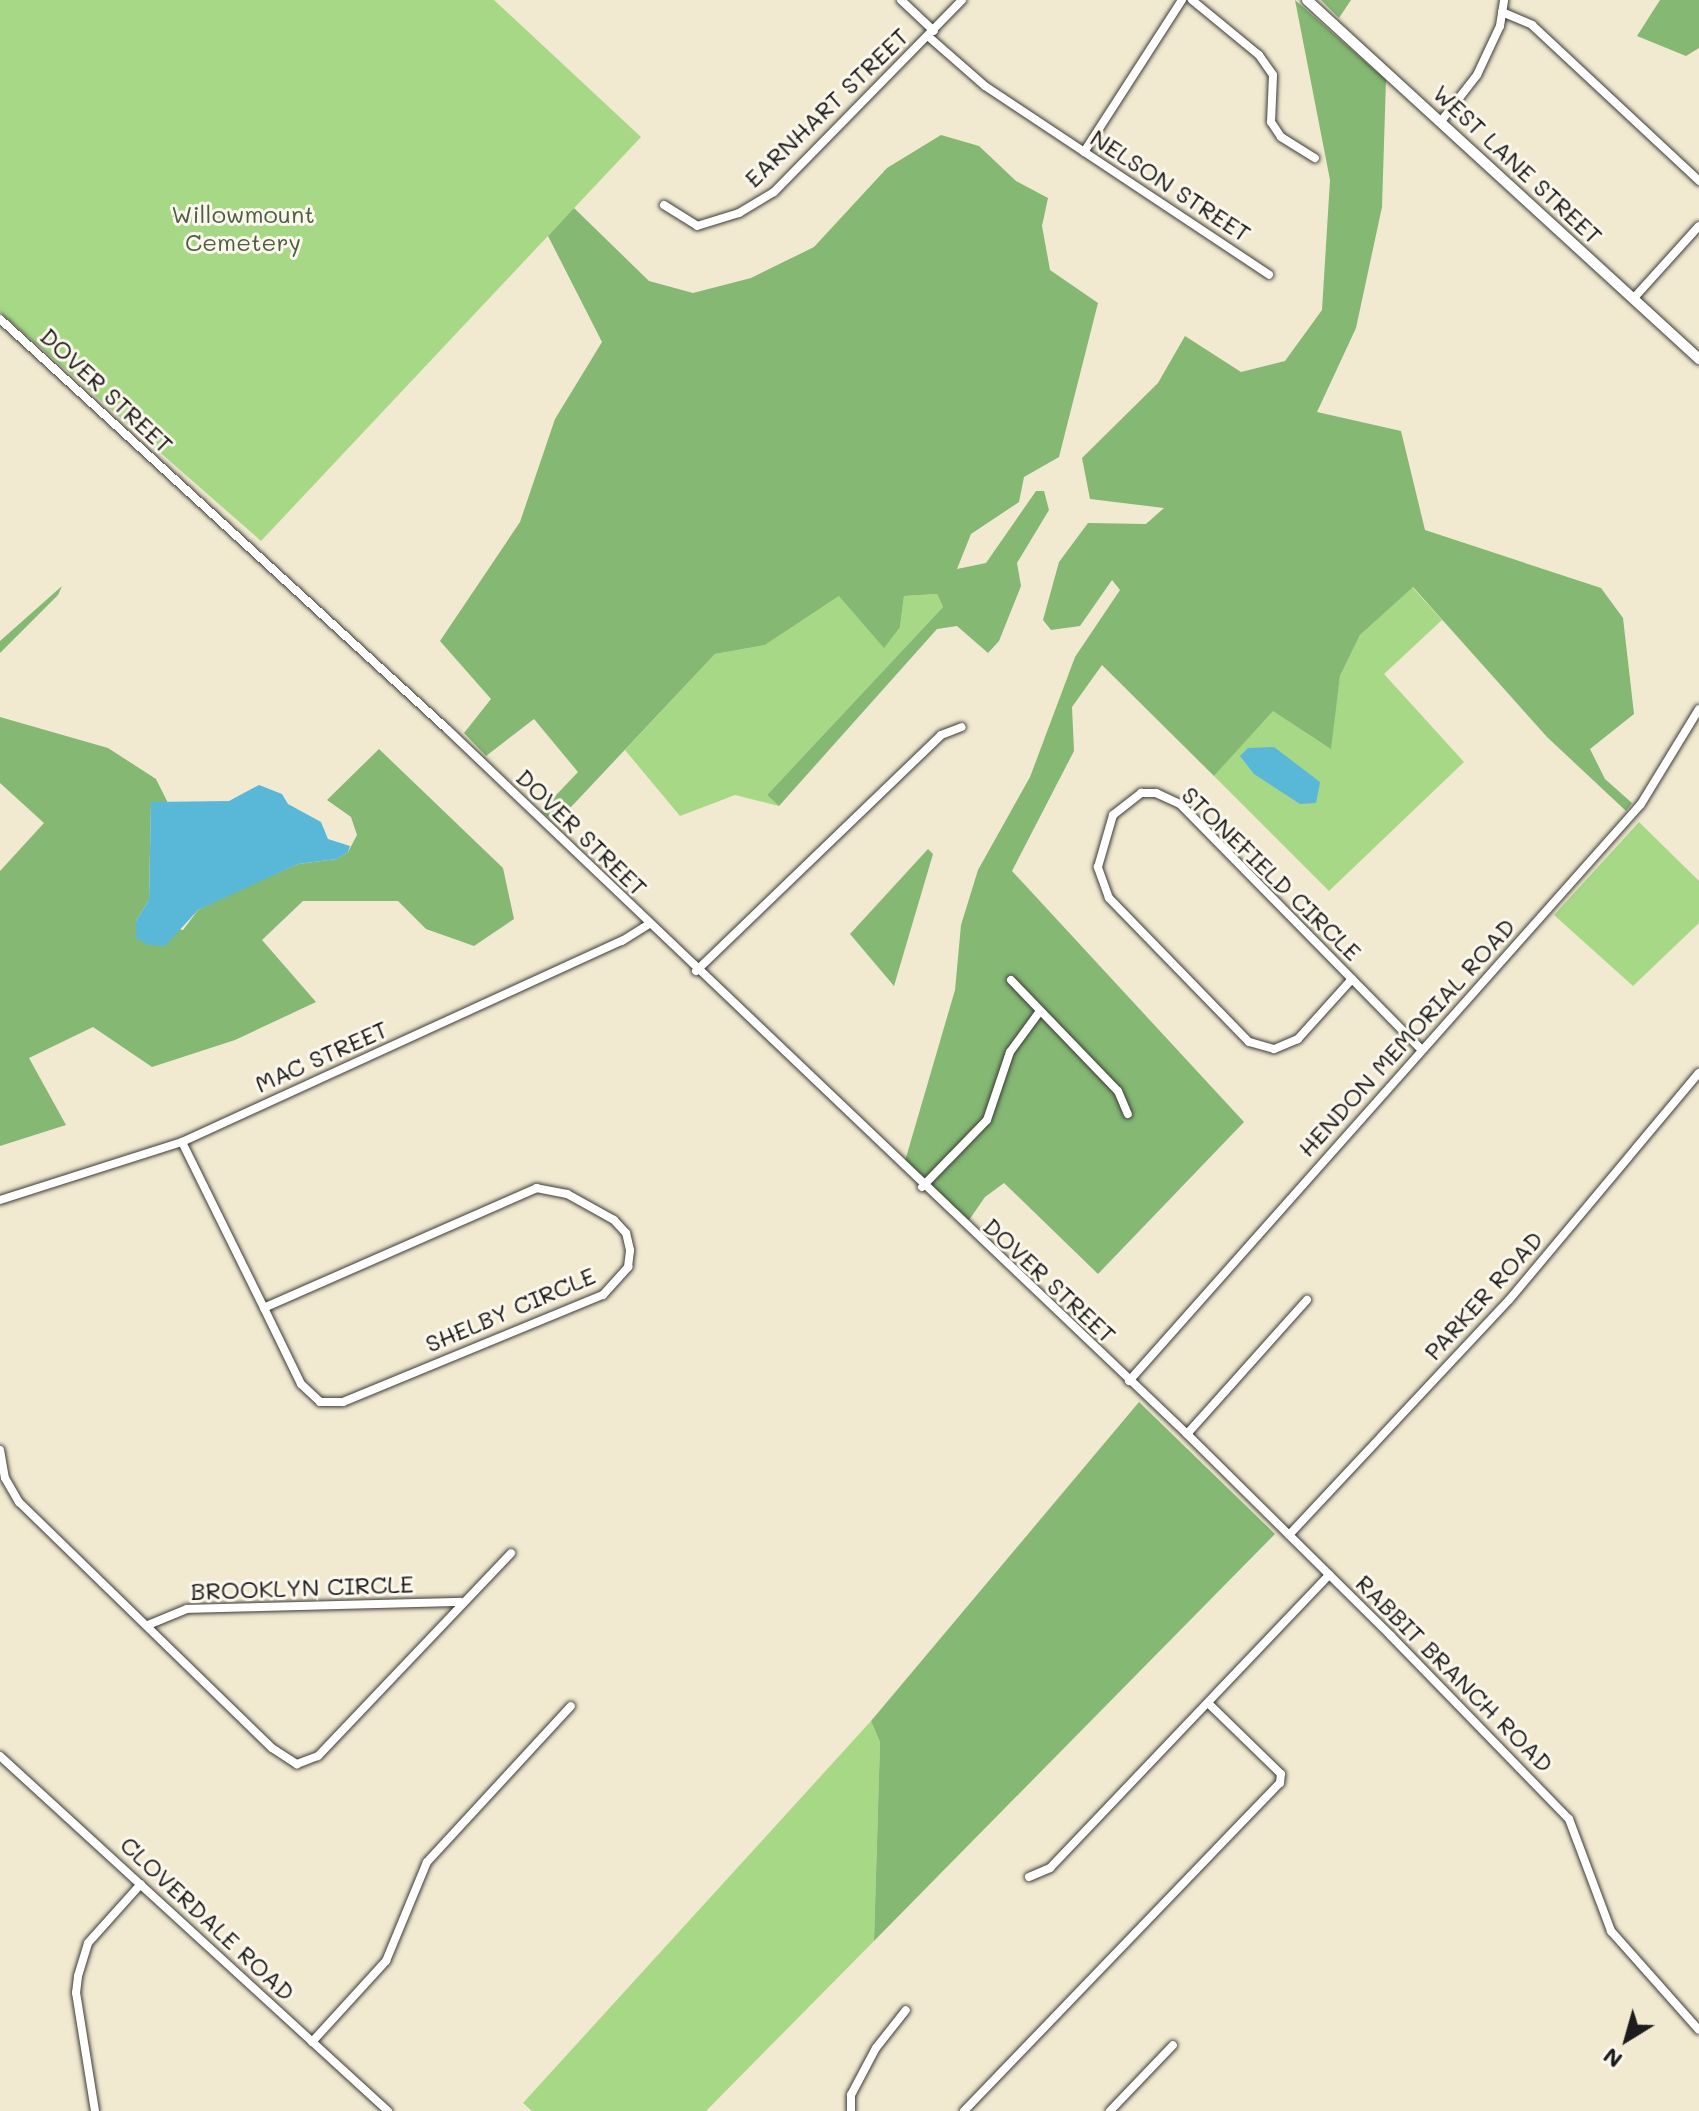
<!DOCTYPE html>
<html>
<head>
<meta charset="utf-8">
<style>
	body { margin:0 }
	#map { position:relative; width:1699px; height:2111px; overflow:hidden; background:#f1ead1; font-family:Mali,sans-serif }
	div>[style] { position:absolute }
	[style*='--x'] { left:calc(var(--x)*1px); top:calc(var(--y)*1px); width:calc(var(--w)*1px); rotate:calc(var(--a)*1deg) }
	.green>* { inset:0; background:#a6d886 }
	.forest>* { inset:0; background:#84b873 }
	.water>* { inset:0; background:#59b8d7 }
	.roads { filter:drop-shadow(0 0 2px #3c3b37) drop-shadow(0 0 2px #3c3b37) }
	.minor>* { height:8px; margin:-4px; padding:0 4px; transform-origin:4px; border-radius:4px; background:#fff }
	.tertiary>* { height:10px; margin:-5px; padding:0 5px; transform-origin:5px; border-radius:5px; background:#fff }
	span { translate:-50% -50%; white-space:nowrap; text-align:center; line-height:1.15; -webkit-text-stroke:6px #fbf7ec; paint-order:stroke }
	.street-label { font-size:24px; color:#1c1c1c }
	.park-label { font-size:24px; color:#4c5e41 }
	.north { position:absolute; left:1587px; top:1999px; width:80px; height:80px; -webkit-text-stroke:6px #fbf7ec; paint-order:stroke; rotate:217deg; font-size:22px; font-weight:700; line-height:32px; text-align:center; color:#1c1c1c }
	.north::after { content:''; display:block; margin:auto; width:28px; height:36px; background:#1c1c1c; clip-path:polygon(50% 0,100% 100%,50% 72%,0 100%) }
</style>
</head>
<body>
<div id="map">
	<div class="green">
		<div style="clip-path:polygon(0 0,494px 0,641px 137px,261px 541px,0 312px)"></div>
		<div style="clip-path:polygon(1412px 587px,1442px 620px,1384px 674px,1464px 762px,1329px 891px,1214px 776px,1273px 710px,1330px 748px,1340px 676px,1360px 635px)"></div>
		<div style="clip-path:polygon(937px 594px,943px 607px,767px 795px,779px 806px,735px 795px,680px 816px,625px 750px,715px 654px,765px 645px,839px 596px,900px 627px,904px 596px)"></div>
		<div style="clip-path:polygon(1639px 822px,1699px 881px,1699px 923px,1633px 986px,1554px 915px)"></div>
		<div style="clip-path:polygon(871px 1721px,880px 1742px,874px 1941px,706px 2111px,532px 2111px,523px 2103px)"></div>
	</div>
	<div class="forest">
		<div style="clip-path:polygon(1295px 0,1386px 80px,1382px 207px,1356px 328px,1317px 412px,1401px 431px,1425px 530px,1601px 588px,1623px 618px,1634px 714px,1590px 749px,1605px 779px,1632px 803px,1626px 811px,1547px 737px,1413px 587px,1360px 635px,1340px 676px,1331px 749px,1273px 711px,1214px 776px,1102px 665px,1072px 707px,1074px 751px,1012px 871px,1244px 1122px,1098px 1274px,1004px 1183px,985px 1197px,967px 1223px,905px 1161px,955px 990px,961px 925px,978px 870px,1030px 777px,1075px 657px,1120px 590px,1112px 580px,1080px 626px,1051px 630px,1043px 620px,1059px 562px,1088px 523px,1146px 524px,1164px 508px,1090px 499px,1082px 458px,1158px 383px,1185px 336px,1241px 372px,1285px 361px,1322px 310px,1330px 180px)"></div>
		<div style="clip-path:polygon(1321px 0,1351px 0,1339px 18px)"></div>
		<div style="clip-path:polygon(1660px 0,1699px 0,1699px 48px,1686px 56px,1637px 36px)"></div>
		<div style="clip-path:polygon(941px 135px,979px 146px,1016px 181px,1048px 198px,1042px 226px,1050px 270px,1098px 303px,1059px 457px,1024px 477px,1019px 502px,971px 534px,957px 569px,986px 563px,1036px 491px,1044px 491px,1049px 510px,1017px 563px,1021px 586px,999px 641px,988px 653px,957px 626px,937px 629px,779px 806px,767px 795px,943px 607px,937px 594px,904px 596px,900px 627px,884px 648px,839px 596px,765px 645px,715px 654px,556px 823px,541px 811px,578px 772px,534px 719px,486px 756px,464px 733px,491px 699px,440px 641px,520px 522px,555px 419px,602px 342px,548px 236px,574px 208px,649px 281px,693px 293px,751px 278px,814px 247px,887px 168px)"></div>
		<div style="clip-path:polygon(62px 586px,58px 595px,0 653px,0 641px)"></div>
		<div style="clip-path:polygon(0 717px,108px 748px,156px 779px,168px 803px,151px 802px,149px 900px,136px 921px,183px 930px,198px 910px,225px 896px,298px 864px,337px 859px,348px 852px,357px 835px,351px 817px,327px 800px,379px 749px,503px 868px,514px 919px,474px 946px,426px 929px,398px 901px,303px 901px,262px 940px,316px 1002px,235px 1040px,152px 1067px,93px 1027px,29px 1058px,66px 1125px,0 1146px,0 871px,44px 823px,0 783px)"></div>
		<div style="clip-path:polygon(928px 849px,933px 854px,894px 986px,850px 934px)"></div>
		<div style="clip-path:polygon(1139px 1402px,1275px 1534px,874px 1941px,880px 1742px,871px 1721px)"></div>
	</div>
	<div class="water">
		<div style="clip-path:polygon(1274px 747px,1320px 782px,1316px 803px,1300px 804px,1254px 774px,1240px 756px,1248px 748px)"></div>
		<div style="clip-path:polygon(259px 785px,282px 794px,288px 804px,321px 822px,328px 839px,350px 846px,348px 852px,337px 859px,298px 864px,198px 910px,165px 946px,149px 945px,136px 938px,136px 921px,149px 900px,151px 802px,229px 801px)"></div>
	</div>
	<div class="roads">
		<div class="minor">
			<div style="--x:901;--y:0;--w:45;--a:43.2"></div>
			<div style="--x:1192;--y:0;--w:87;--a:39.4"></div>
			<div style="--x:1259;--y:55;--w:24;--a:55"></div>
			<div style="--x:1273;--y:75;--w:47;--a:92.4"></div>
			<div style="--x:1271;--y:122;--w:18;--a:56"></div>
			<div style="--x:1281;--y:137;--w:40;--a:32"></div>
			<div style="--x:1502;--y:12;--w:33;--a:23"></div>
			<div style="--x:1532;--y:25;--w:229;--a:43"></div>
			<div style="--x:929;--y:37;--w:74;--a:41.2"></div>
			<div style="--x:985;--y:86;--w:341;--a:33.6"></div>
			<div style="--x:1442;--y:120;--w:57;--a:-52.1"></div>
			<div style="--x:1477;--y:75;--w:54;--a:-64.9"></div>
			<div style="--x:1500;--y:26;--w:26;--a:-81"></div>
			<div style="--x:1084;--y:152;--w:181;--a:-57.2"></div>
			<div style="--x:664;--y:205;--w:39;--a:32"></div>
			<div style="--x:697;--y:226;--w:44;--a:-17.2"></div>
			<div style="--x:739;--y:213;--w:41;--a:-31"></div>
			<div style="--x:774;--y:192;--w:269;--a:-45.6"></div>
			<div style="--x:1633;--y:299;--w:98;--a:-47.9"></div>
			<div style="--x:0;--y:319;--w:607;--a:42.53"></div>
			<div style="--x:447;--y:729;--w:1022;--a:43.61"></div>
			<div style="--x:1187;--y:1434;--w:287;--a:44.7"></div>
			<div style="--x:1391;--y:1636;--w:255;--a:45.8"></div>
			<div style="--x:1569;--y:1819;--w:120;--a:69.4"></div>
			<div style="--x:1611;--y:1931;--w:132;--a:48.4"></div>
			<div style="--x:696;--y:971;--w:340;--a:-43.9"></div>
			<div style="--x:941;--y:735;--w:22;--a:-21"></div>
			<div style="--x:1352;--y:979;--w:81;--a:132"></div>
			<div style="--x:1298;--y:1039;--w:26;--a:157"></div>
			<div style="--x:1274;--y:1049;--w:26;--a:-164"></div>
			<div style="--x:1249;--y:1042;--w:201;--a:-134.2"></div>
			<div style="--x:1109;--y:898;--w:33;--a:-110"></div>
			<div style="--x:1098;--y:867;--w:54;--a:-73.9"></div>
			<div style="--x:1113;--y:815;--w:36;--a:-38"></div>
			<div style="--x:1141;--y:793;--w:15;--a:0"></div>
			<div style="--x:1156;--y:793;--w:26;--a:25"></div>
			<div style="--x:1180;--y:804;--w:345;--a:45.5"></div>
			<div style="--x:1011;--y:980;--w:154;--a:46.1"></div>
			<div style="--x:1118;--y:1091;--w:25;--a:67"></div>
			<div style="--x:182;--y:1142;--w:185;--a:63.7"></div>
			<div style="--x:264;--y:1308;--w:85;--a:64"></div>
			<div style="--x:301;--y:1384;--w:26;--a:43"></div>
			<div style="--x:320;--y:1402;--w:23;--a:0"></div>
			<div style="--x:343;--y:1402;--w:281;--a:-22.4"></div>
			<div style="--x:603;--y:1295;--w:38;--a:-48"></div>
			<div style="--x:628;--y:1267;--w:17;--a:-83"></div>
			<div style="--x:630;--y:1250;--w:17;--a:-103"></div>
			<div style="--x:626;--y:1233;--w:18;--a:-133"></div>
			<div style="--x:614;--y:1220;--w:54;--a:-151"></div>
			<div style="--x:567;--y:1194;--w:31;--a:-169"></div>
			<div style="--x:537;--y:1188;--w:298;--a:156.3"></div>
			<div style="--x:922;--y:1187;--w:93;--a:-45.9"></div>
			<div style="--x:987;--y:1120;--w:72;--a:-71.3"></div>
			<div style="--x:1010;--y:1052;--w:51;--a:-53.8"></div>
			<div style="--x:0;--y:1200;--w:191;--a:-17.7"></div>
			<div style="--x:182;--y:1142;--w:484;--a:-24.6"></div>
			<div style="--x:622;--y:941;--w:32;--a:-32"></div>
			<div style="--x:1129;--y:1381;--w:771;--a:-48.42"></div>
			<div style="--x:1641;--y:804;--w:111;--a:-58.6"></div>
			<div style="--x:1187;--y:1434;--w:180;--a:-48.2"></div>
			<div style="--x:0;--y:1450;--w:28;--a:80"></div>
			<div style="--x:5;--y:1478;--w:28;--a:60"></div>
			<div style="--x:19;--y:1502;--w:353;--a:44.2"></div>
			<div style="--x:272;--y:1748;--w:30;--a:33"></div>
			<div style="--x:297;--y:1764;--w:22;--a:-21"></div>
			<div style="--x:318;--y:1756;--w:280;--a:-46.4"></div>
			<div style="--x:1289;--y:1535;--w:322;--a:-46.9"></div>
			<div style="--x:1509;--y:1300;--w:296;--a:-50.1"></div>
			<div style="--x:148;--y:1625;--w:42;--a:-22.3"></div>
			<div style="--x:187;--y:1609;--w:274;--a:-1.5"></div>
			<div style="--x:0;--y:1756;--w:526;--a:42.46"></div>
			<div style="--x:1029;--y:1877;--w:23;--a:-23"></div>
			<div style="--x:1050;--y:1868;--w:405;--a:-46.4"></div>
			<div style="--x:312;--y:2042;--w:110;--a:-47.6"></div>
			<div style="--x:386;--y:1961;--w:107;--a:-67.5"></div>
			<div style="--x:427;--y:1862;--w:212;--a:-47.3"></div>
			<div style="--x:95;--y:2111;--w:120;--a:-99.1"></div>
			<div style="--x:76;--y:1993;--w:17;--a:-83"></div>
			<div style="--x:78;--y:1976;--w:34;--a:-73"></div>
			<div style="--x:88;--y:1943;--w:79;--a:-48.1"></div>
			<div style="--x:851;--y:2111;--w:16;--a:-90"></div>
			<div style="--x:851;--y:2095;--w:53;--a:-62"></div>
			<div style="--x:876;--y:2048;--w:48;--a:-51.7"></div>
			<div style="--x:964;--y:2111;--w:455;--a:-46.1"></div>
			<div style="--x:1280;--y:1783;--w:9;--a:-84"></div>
			<div style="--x:1281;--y:1774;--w:102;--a:-135.8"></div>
			<div style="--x:1110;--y:2111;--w:91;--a:-46.3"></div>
		</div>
		<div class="tertiary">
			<div style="--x:1307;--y:0;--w:532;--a:42.48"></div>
		</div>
	</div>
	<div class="street-label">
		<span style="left:826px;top:107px;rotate:-44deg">EARNHART STREET</span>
		<span style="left:1518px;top:164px;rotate:43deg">WEST LANE STREET</span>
		<span style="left:1171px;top:185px;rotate:33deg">NELSON STREET</span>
		<span style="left:107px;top:390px;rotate:43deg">DOVER STREET</span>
		<span style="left:582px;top:832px;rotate:44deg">DOVER STREET</span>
		<span style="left:1272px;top:873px;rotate:44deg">STONEFIELD CIRCLE</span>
		<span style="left:1406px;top:1037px;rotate:-48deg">HENDON MEMORIAL ROAD</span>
		<span style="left:321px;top:1056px;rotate:-24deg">MAC STREET</span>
		<span style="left:1050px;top:1280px;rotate:43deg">DOVER STREET</span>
		<span style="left:1483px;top:1295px;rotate:-48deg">PARKER ROAD</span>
		<span style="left:510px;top:1309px;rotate:-23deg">SHELBY CIRCLE</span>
		<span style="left:302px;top:1587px;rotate:-2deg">BROOKLYN CIRCLE</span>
		<span style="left:1455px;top:1673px;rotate:45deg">RABBIT BRANCH ROAD</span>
		<span style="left:208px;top:1918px;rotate:43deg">CLOVERDALE ROAD</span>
	</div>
	<div class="park-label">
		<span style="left:243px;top:228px">Willowmount<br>Cemetery</span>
	</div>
	<div class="north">N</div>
</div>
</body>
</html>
